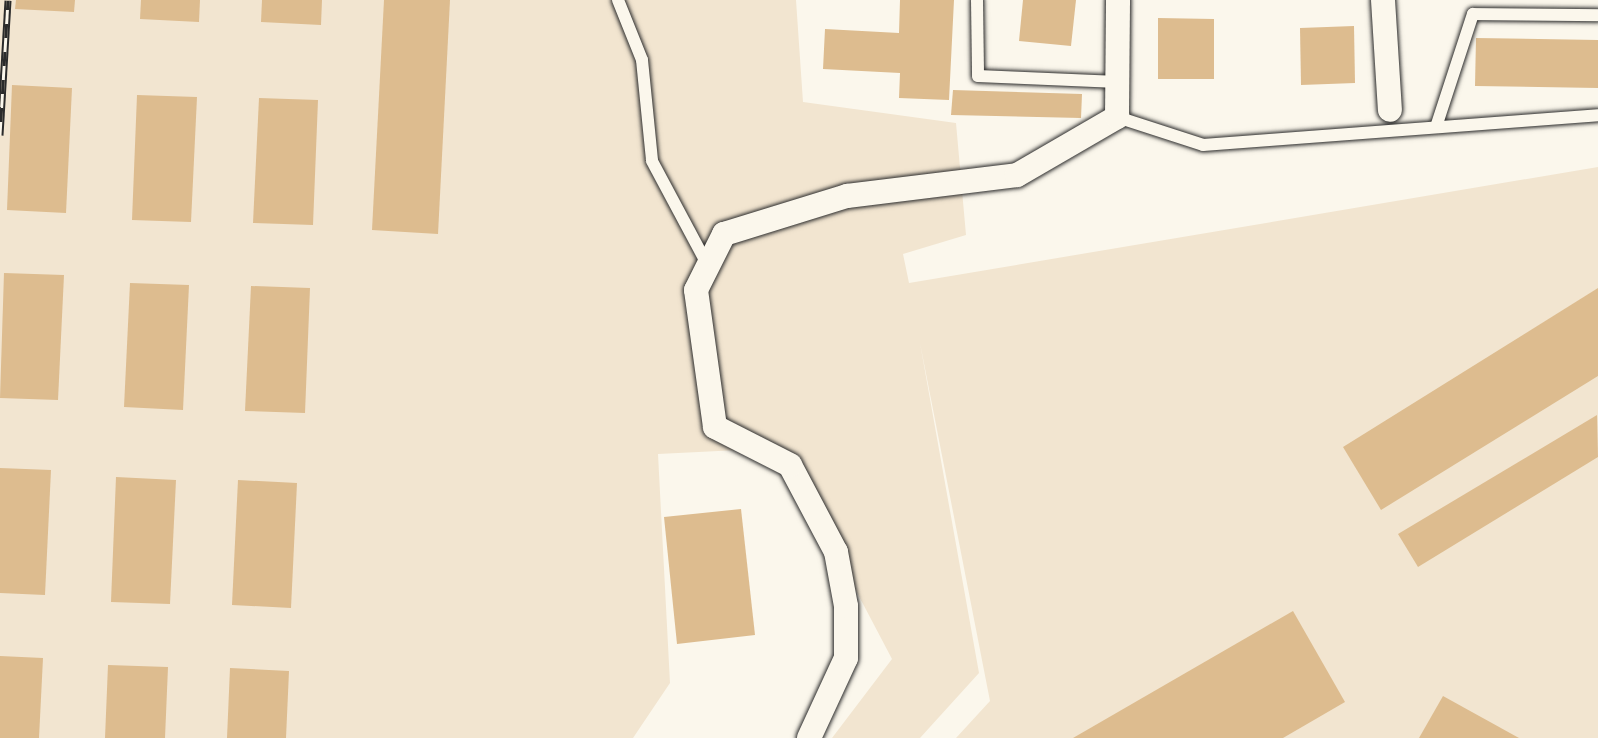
<!DOCTYPE html>
<html>
<head>
<meta charset="utf-8">
<style>
	body { margin:0 }
	#map { position:relative; width:1598px; height:738px; overflow:hidden; background:#fbf7ec; font-family:"Shantell Sans",sans-serif }
	div>[style] { position:absolute }
	[style*='--x'] { left:calc(var(--x)*1px); top:calc(var(--y)*1px); width:calc(var(--w)*1px); rotate:calc(var(--a)*1deg) }
	.built>* { inset:0; background:#f2e5d0 }
	.building>* { inset:0; background:#ddbc8f }
	.roads { filter:drop-shadow(0 0 2px #2b2b2b) drop-shadow(0 0 2px #2b2b2b) }
	.lane>* { height:12px; margin:-6px; padding:0 6px; transform-origin:6px; border-radius:6px; background:#fbf7ec }
	.street>* { height:24px; margin:-12px; padding:0 12px; transform-origin:12px; border-radius:12px; background:#fbf7ec }
	.rail>* { height:7px; margin-top:-3.5px; transform-origin:0; background:repeating-linear-gradient(90deg,#fbf7ec 0 14px,#2b2b2b 0 28px); box-sizing:border-box; border-block:2px solid #2b2b2b }
	span { translate:-50% -50%; white-space:nowrap; text-align:center; line-height:1.15; -webkit-text-stroke:6px #fbf7ec; paint-order:stroke }
</style>
</head>
<body>
<div id="map">
	<div class="built">
		<div style="clip-path:polygon(0 0,796px 0,803px 102px,956px 123px,966px 235px,903px 254px,909px 283px,1598px 167px,1598px 738px,956px 738px,990px 701px,920px 343px,979px 673px,920px 738px,832px 738px,892px 659px,781px 448px,658px 454px,670px 683px,633px 738px,0 738px)"></div>
	</div>
	<div class="building">
		<div style="clip-path:polygon(16px 0,75px 0,74px 12px,15px 9px)"></div>
		<div style="clip-path:polygon(141px 0,200px 0,199px 22px,140px 19px)"></div>
		<div style="clip-path:polygon(262px 0,322px 0,321px 25px,261px 22px)"></div>
		<div style="clip-path:polygon(384px 0,450px 0,438px 234px,372px 230px)"></div>
		<div style="clip-path:polygon(900px 0,954px 0,949px 100px,899px 98px,900px 73px,823px 69px,825px 29px,899px 33px)"></div>
		<div style="clip-path:polygon(1023px 0,1076px 0,1071px 46px,1019px 41px)"></div>
		<div style="clip-path:polygon(1158px 18px,1214px 19px,1214px 79px,1158px 79px)"></div>
		<div style="clip-path:polygon(1354px 26px,1355px 83px,1301px 85px,1300px 28px)"></div>
		<div style="clip-path:polygon(1476px 38px,1598px 40px,1598px 88px,1475px 86px)"></div>
		<div style="clip-path:polygon(12px 85px,72px 88px,66px 213px,7px 210px)"></div>
		<div style="clip-path:polygon(953px 90px,1082px 94px,1081px 118px,951px 115px)"></div>
		<div style="clip-path:polygon(137px 95px,197px 97px,191px 222px,132px 220px)"></div>
		<div style="clip-path:polygon(259px 98px,318px 100px,313px 225px,253px 223px)"></div>
		<div style="clip-path:polygon(4px 273px,64px 275px,58px 400px,0 398px)"></div>
		<div style="clip-path:polygon(130px 283px,189px 285px,183px 410px,124px 407px)"></div>
		<div style="clip-path:polygon(251px 286px,310px 288px,305px 413px,245px 411px)"></div>
		<div style="clip-path:polygon(1598px 288px,1598px 376px,1381px 510px,1343px 447px)"></div>
		<div style="clip-path:polygon(1597px 415px,1598px 457px,1418px 567px,1398px 534px)"></div>
		<div style="clip-path:polygon(0 468px,51px 470px,45px 595px,0 593px)"></div>
		<div style="clip-path:polygon(116px 477px,176px 480px,170px 604px,111px 602px)"></div>
		<div style="clip-path:polygon(238px 480px,297px 483px,291px 608px,232px 605px)"></div>
		<div style="clip-path:polygon(741px 509px,755px 635px,677px 644px,664px 517px)"></div>
		<div style="clip-path:polygon(1293px 611px,1345px 702px,1283px 738px,1073px 738px)"></div>
		<div style="clip-path:polygon(0 656px,43px 658px,39px 738px,0 738px)"></div>
		<div style="clip-path:polygon(108px 665px,168px 667px,165px 738px,105px 738px)"></div>
		<div style="clip-path:polygon(230px 668px,289px 671px,286px 738px,227px 738px)"></div>
		<div style="clip-path:polygon(1443px 696px,1519px 738px,1419px 738px)"></div>
	</div>
	<div class="roads">
		<div class="lane">
			<div style="--x:618;--y:0;--w:65;--a:68.2"></div>
			<div style="--x:642;--y:60;--w:101;--a:84.3"></div>
			<div style="--x:652;--y:161;--w:119;--a:61.9"></div>
			<div style="--x:977;--y:0;--w:76;--a:89.2"></div>
			<div style="--x:978;--y:76;--w:140;--a:2.5"></div>
			<div style="--x:1117;--y:117;--w:90;--a:18"></div>
			<div style="--x:1203;--y:145;--w:396;--a:-4.3"></div>
			<div style="--x:1436;--y:127;--w:119;--a:-71.9"></div>
			<div style="--x:1473;--y:14;--w:125;--a:0.5"></div>
		</div>
		<div class="street">
			<div style="--x:1383;--y:0;--w:110;--a:86.4"></div>
			<div style="--x:809;--y:738;--w:88;--a:-65.2"></div>
			<div style="--x:846;--y:658;--w:52;--a:-90"></div>
			<div style="--x:846;--y:606;--w:55;--a:-100.5"></div>
			<div style="--x:836;--y:552;--w:98;--a:-117.9"></div>
			<div style="--x:790;--y:465;--w:84;--a:-153.1"></div>
			<div style="--x:715;--y:427;--w:138;--a:-97.9"></div>
			<div style="--x:696;--y:290;--w:63;--a:-63.4"></div>
			<div style="--x:724;--y:234;--w:129;--a:-17.2"></div>
			<div style="--x:847;--y:196;--w:171;--a:-7"></div>
			<div style="--x:1017;--y:175;--w:116;--a:-30.1"></div>
			<div style="--x:1117;--y:117;--w:117;--a:-89.5"></div>
		</div>
	</div>
	<div class="rail">
		<div style="--x:0;--y:135;--w:135;--a:-86.6"></div>
	</div>
</div>
</body>
</html>
